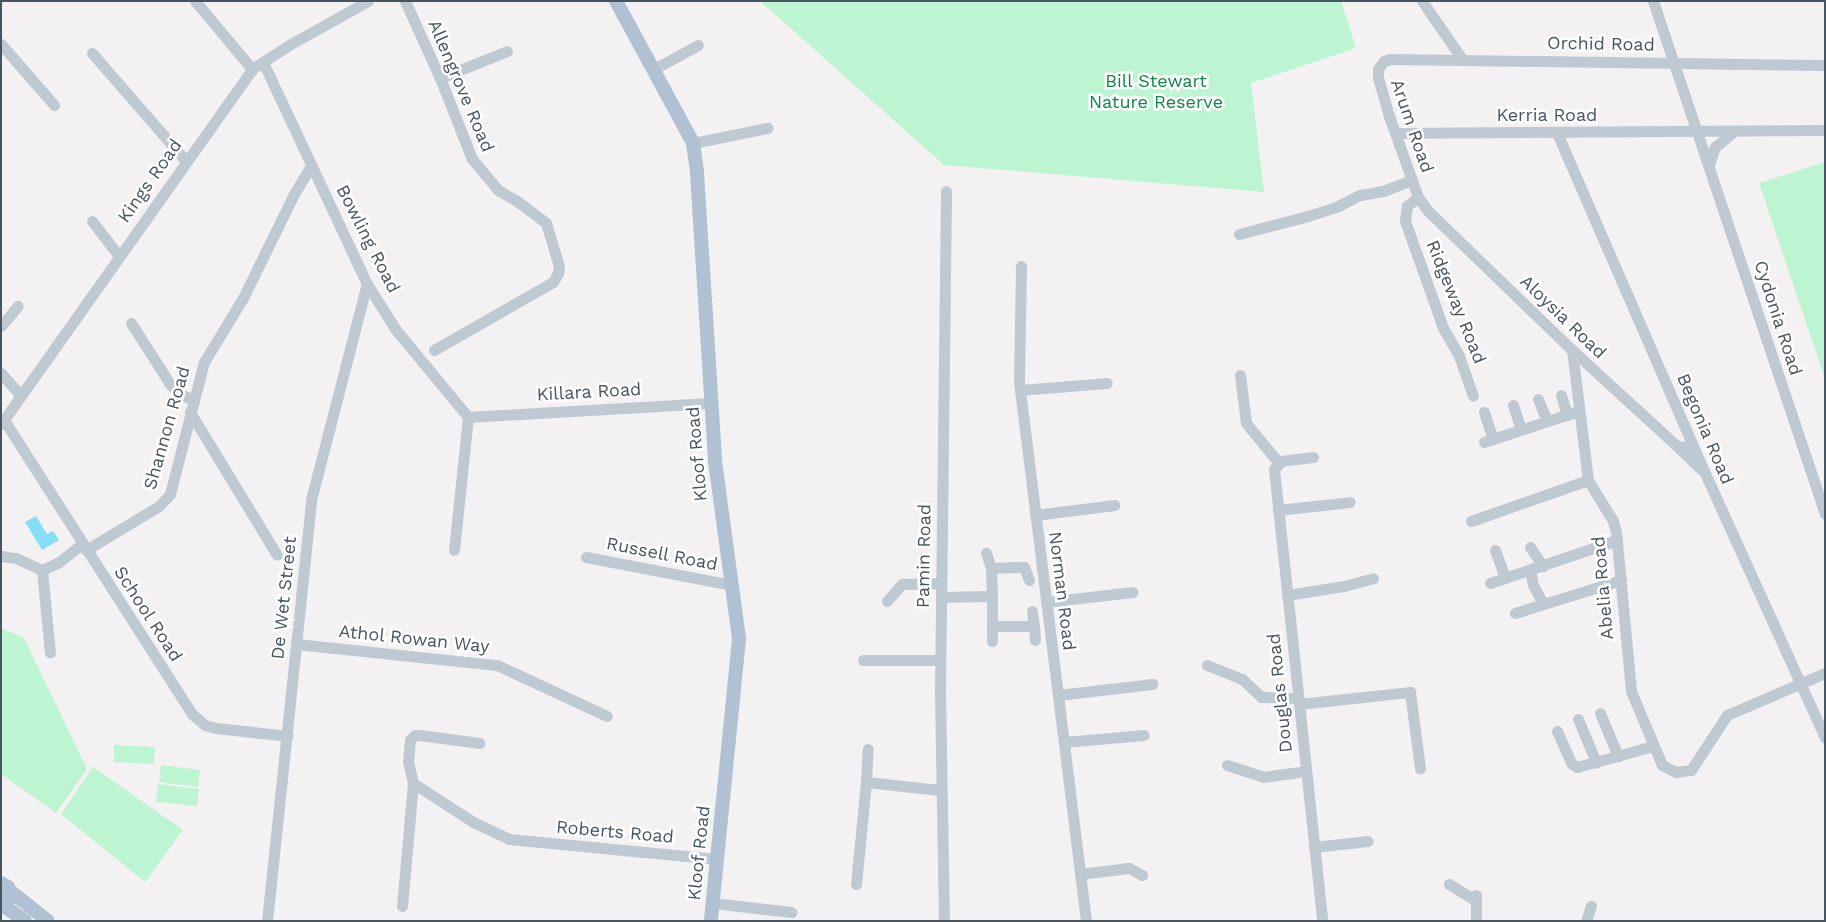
<!DOCTYPE html>
<html>
<head>
<meta charset="utf-8">
<style>
	body { margin:0 }
	#map { position:relative; width:1826px; height:922px; overflow:hidden; background:#f4f1f2; font-family:"Work Sans",sans-serif }
	div>[style] { position:absolute }
	[style*='--x'] { left:calc(var(--x)*1px); top:calc(var(--y)*1px); width:calc(var(--w)*1px); rotate:calc(var(--a)*1deg) }
	.green>* { inset:0; background:#bdf4d2 }
	.water>* { inset:0; background:#86dff5 }
	.minor>* { height:11px; margin:-5.5px; padding:0 5.5px; transform-origin:5.5px; border-radius:5.5px; background:#bec9d2 }
	.major>* { height:14px; margin:-7px; padding:0 7px; transform-origin:7px; border-radius:7px; background:#afc1d2 }
	span { translate:-50% -50%; white-space:nowrap; text-align:center; line-height:1.15; -webkit-text-stroke:5px #fff; paint-order:stroke }
	.street-label { font-size:18px; color:#475561 }
	.park-label { font-size:18px; color:#0e8649 }
	.frame { position:absolute; inset:0; border:2px solid #475561; pointer-events:none }
</style>
</head>
<body>
<div id="map">
	<div class="green">
		<div style="clip-path:polygon(760px 1px,1341px 1px,1356px 48px,1251px 83px,1264px 192px,944px 165px)"></div>
		<div style="clip-path:polygon(1825px 162px,1825px 379px,1759px 183px)"></div>
		<div style="clip-path:polygon(1px 628px,24px 638px,87px 769px,56px 813px,1px 774px)"></div>
		<div style="clip-path:polygon(114px 745px,155px 747px,154px 764px,114px 762px)"></div>
		<div style="clip-path:polygon(161px 765px,200px 770px,198px 787px,159px 782px)"></div>
		<div style="clip-path:polygon(93px 767px,183px 830px,145px 882px,61px 814px)"></div>
		<div style="clip-path:polygon(158px 784px,199px 789px,197px 806px,156px 802px)"></div>
	</div>
	<div class="water">
		<div style="clip-path:polygon(36px 516px,47px 534px,53px 531px,59px 540px,42px 550px,25px 522px)"></div>
	</div>
	<div class="minor">
		<div style="--x:195;--y:1;--w:89;--a:50"></div>
		<div style="--x:405;--y:1;--w:85;--a:65.6"></div>
		<div style="--x:440;--y:78;--w:87;--a:68.4"></div>
		<div style="--x:472;--y:159;--w:40;--a:50"></div>
		<div style="--x:498;--y:190;--w:22;--a:30"></div>
		<div style="--x:517;--y:201;--w:36;--a:37"></div>
		<div style="--x:546;--y:223;--w:45;--a:73.2"></div>
		<div style="--x:559;--y:266;--w:7;--a:98"></div>
		<div style="--x:558;--y:273;--w:10;--a:119"></div>
		<div style="--x:553;--y:282;--w:137;--a:150.3"></div>
		<div style="--x:1422;--y:1;--w:70;--a:55.4"></div>
		<div style="--x:1653;--y:1;--w:541;--a:71.46"></div>
		<div style="--x:1;--y:44;--w:81;--a:49"></div>
		<div style="--x:92;--y:53;--w:143;--a:49"></div>
		<div style="--x:263;--y:62;--w:245;--a:64.9"></div>
		<div style="--x:367;--y:284;--w:54;--a:57.8"></div>
		<div style="--x:396;--y:330;--w:113;--a:50.4"></div>
		<div style="--x:654;--y:69;--w:50;--a:-28.6"></div>
		<div style="--x:440;--y:78;--w:72;--a:-21.9"></div>
		<div style="--x:1396;--y:133;--w:429;--a:-0.4"></div>
		<div style="--x:1557;--y:133;--w:369;--a:66.5"></div>
		<div style="--x:1704;--y:471;--w:293;--a:65.6"></div>
		<div style="--x:693;--y:143;--w:76;--a:-11.5"></div>
		<div style="--x:1709;--y:165;--w:19;--a:-72"></div>
		<div style="--x:1715;--y:147;--w:25;--a:-40"></div>
		<div style="--x:1418;--y:197;--w:14;--a:141"></div>
		<div style="--x:1407;--y:206;--w:15;--a:98"></div>
		<div style="--x:1405;--y:221;--w:114;--a:70.4"></div>
		<div style="--x:1443;--y:328;--w:32;--a:60"></div>
		<div style="--x:1459;--y:356;--w:42;--a:70.7"></div>
		<div style="--x:92;--y:221;--w:44;--a:52.4"></div>
		<div style="--x:1239;--y:234;--w:71;--a:-14.6"></div>
		<div style="--x:1308;--y:216;--w:32;--a:-18"></div>
		<div style="--x:1338;--y:206;--w:25;--a:-27"></div>
		<div style="--x:1360;--y:195;--w:23;--a:-10"></div>
		<div style="--x:1383;--y:191;--w:31;--a:-21"></div>
		<div style="--x:1021;--y:266;--w:116;--a:91"></div>
		<div style="--x:1019;--y:382;--w:543;--a:82.91"></div>
		<div style="--x:131;--y:323;--w:72;--a:57.4"></div>
		<div style="--x:170;--y:384;--w:14;--a:45"></div>
		<div style="--x:180;--y:394;--w:14;--a:25"></div>
		<div style="--x:1;--y:326;--w:26;--a:-50"></div>
		<div style="--x:1572;--y:350;--w:131;--a:83"></div>
		<div style="--x:1588;--y:480;--w:48;--a:58.6"></div>
		<div style="--x:1613;--y:521;--w:11;--a:75"></div>
		<div style="--x:1616;--y:532;--w:160;--a:84.6"></div>
		<div style="--x:1631;--y:691;--w:80;--a:67.3"></div>
		<div style="--x:1662;--y:765;--w:16;--a:27"></div>
		<div style="--x:1676;--y:772;--w:15;--a:-8"></div>
		<div style="--x:1691;--y:770;--w:66;--a:-56.8"></div>
		<div style="--x:1727;--y:715;--w:107;--a:-23.2"></div>
		<div style="--x:1;--y:373;--w:30;--a:49"></div>
		<div style="--x:1240;--y:375;--w:48;--a:82.9"></div>
		<div style="--x:1246;--y:423;--w:50;--a:50.6"></div>
		<div style="--x:1020;--y:390;--w:87;--a:-4.6"></div>
		<div style="--x:1561;--y:395;--w:21;--a:73"></div>
		<div style="--x:1538;--y:399;--w:24;--a:68"></div>
		<div style="--x:1513;--y:405;--w:25;--a:72"></div>
		<div style="--x:190;--y:412;--w:167;--a:58.7"></div>
		<div style="--x:1484;--y:412;--w:28;--a:72"></div>
		<div style="--x:468;--y:417;--w:243;--a:-3.3"></div>
		<div style="--x:4;--y:420;--w:350;--a:57.4"></div>
		<div style="--x:193;--y:715;--w:16;--a:40"></div>
		<div style="--x:205;--y:725;--w:11;--a:15"></div>
		<div style="--x:216;--y:728;--w:72;--a:6.3"></div>
		<div style="--x:1;--y:424;--w:435;--a:-54.7"></div>
		<div style="--x:252;--y:69;--w:44;--a:-33"></div>
		<div style="--x:289;--y:45;--w:90;--a:-29.1"></div>
		<div style="--x:1484;--y:442;--w:99;--a:-18.3"></div>
		<div style="--x:1693;--y:446;--w:15;--a:176"></div>
		<div style="--x:1678;--y:447;--w:144;--a:-137.5"></div>
		<div style="--x:1572;--y:350;--w:200;--a:-136"></div>
		<div style="--x:1428;--y:211;--w:17;--a:-126"></div>
		<div style="--x:1418;--y:197;--w:86;--a:-109.7"></div>
		<div style="--x:1389;--y:116;--w:40;--a:-106"></div>
		<div style="--x:1378;--y:78;--w:9;--a:-90"></div>
		<div style="--x:1378;--y:69;--w:10;--a:-53"></div>
		<div style="--x:1384;--y:61;--w:6;--a:-18"></div>
		<div style="--x:1390;--y:59;--w:435;--a:0.8"></div>
		<div style="--x:1678;--y:447;--w:32;--a:44"></div>
		<div style="--x:1313;--y:457;--w:32;--a:173"></div>
		<div style="--x:1281;--y:461;--w:11;--a:131"></div>
		<div style="--x:1274;--y:469;--w:455;--a:83.9"></div>
		<div style="--x:1278;--y:510;--w:72;--a:-6.3"></div>
		<div style="--x:1035;--y:515;--w:80;--a:-7.2"></div>
		<div style="--x:1471;--y:521;--w:124;--a:-19.3"></div>
		<div style="--x:1530;--y:547;--w:23;--a:56"></div>
		<div style="--x:86;--y:550;--w:85;--a:-31.1"></div>
		<div style="--x:159;--y:506;--w:16;--a:-47"></div>
		<div style="--x:170;--y:494;--w:136;--a:-75.6"></div>
		<div style="--x:204;--y:362;--w:75;--a:-58.6"></div>
		<div style="--x:243;--y:298;--w:116;--a:-63.9"></div>
		<div style="--x:294;--y:194;--w:33;--a:-59"></div>
		<div style="--x:454;--y:550;--w:134;--a:-84"></div>
		<div style="--x:1495;--y:550;--w:30;--a:70"></div>
		<div style="--x:1;--y:556;--w:15;--a:8"></div>
		<div style="--x:16;--y:558;--w:29;--a:25"></div>
		<div style="--x:42;--y:570;--w:19;--a:-25"></div>
		<div style="--x:59;--y:562;--w:29;--a:-38"></div>
		<div style="--x:586;--y:557;--w:149;--a:10.9"></div>
		<div style="--x:991;--y:568;--w:33;--a:-2"></div>
		<div style="--x:1024;--y:567;--w:14;--a:69"></div>
		<div style="--x:42;--y:570;--w:83;--a:84.5"></div>
		<div style="--x:1530;--y:570;--w:15;--a:79"></div>
		<div style="--x:1533;--y:585;--w:17;--a:62"></div>
		<div style="--x:1490;--y:583;--w:134;--a:-18.7"></div>
		<div style="--x:1287;--y:595;--w:58;--a:-9"></div>
		<div style="--x:1344;--y:586;--w:30;--a:-15"></div>
		<div style="--x:992;--y:596;--w:45;--a:90"></div>
		<div style="--x:941;--y:597;--w:51;--a:-1.1"></div>
		<div style="--x:992;--y:596;--w:28;--a:-92"></div>
		<div style="--x:991;--y:568;--w:16;--a:-108"></div>
		<div style="--x:887;--y:601;--w:23;--a:-49"></div>
		<div style="--x:902;--y:584;--w:39;--a:-1"></div>
		<div style="--x:1046;--y:602;--w:87;--a:-6.6"></div>
		<div style="--x:1515;--y:613;--w:111;--a:-17.3"></div>
		<div style="--x:992;--y:626;--w:42;--a:0"></div>
		<div style="--x:1034;--y:626;--w:15;--a:-98"></div>
		<div style="--x:1034;--y:626;--w:14;--a:86"></div>
		<div style="--x:296;--y:644;--w:202;--a:6"></div>
		<div style="--x:497;--y:665;--w:121;--a:24.9"></div>
		<div style="--x:863;--y:660;--w:77;--a:0"></div>
		<div style="--x:1207;--y:665;--w:38;--a:22"></div>
		<div style="--x:1242;--y:679;--w:26;--a:43"></div>
		<div style="--x:1261;--y:697;--w:37;--a:2"></div>
		<div style="--x:1058;--y:695;--w:95;--a:-6.7"></div>
		<div style="--x:1299;--y:704;--w:112;--a:-6.2"></div>
		<div style="--x:1410;--y:692;--w:77;--a:82.5"></div>
		<div style="--x:1600;--y:713;--w:47;--a:67.3"></div>
		<div style="--x:1578;--y:719;--w:47;--a:67.3"></div>
		<div style="--x:1557;--y:731;--w:36;--a:66"></div>
		<div style="--x:1572;--y:764;--w:6;--a:31"></div>
		<div style="--x:1577;--y:767;--w:79;--a:-15.4"></div>
		<div style="--x:1064;--y:742;--w:80;--a:-5"></div>
		<div style="--x:1227;--y:765;--w:38;--a:18"></div>
		<div style="--x:1263;--y:777;--w:43;--a:-7.9"></div>
		<div style="--x:866;--y:782;--w:33;--a:-87"></div>
		<div style="--x:413;--y:783;--w:72;--a:33"></div>
		<div style="--x:473;--y:822;--w:40;--a:25"></div>
		<div style="--x:509;--y:839;--w:209;--a:5.5"></div>
		<div style="--x:1314;--y:847;--w:54;--a:-6.3"></div>
		<div style="--x:1080;--y:874;--w:49;--a:-7"></div>
		<div style="--x:1129;--y:868;--w:15;--a:28"></div>
		<div style="--x:856;--y:884;--w:102;--a:-84.4"></div>
		<div style="--x:866;--y:782;--w:74;--a:6.2"></div>
		<div style="--x:1449;--y:884;--w:32;--a:32"></div>
		<div style="--x:1476;--y:895;--w:26;--a:90"></div>
		<div style="--x:713;--y:903;--w:79;--a:6.6"></div>
		<div style="--x:402;--y:906;--w:123;--a:-84.9"></div>
		<div style="--x:413;--y:783;--w:22;--a:-103"></div>
		<div style="--x:408;--y:762;--w:22;--a:-85"></div>
		<div style="--x:410;--y:740;--w:7;--a:-45"></div>
		<div style="--x:415;--y:735;--w:5;--a:0"></div>
		<div style="--x:420;--y:735;--w:60;--a:7.7"></div>
		<div style="--x:267;--y:921;--w:427;--a:-84"></div>
		<div style="--x:312;--y:496;--w:219;--a:-75.5"></div>
		<div style="--x:944;--y:921;--w:229;--a:-91"></div>
		<div style="--x:940;--y:692;--w:501;--a:-89.31"></div>
		<div style="--x:1586;--y:921;--w:16;--a:-72"></div>
	</div>
	<div class="major">
		<div style="--x:616;--y:1;--w:162;--a:61.5"></div>
		<div style="--x:693;--y:143;--w:30;--a:82"></div>
		<div style="--x:697;--y:173;--w:289;--a:86.4"></div>
		<div style="--x:715;--y:461;--w:180;--a:82.3"></div>
		<div style="--x:739;--y:639;--w:283;--a:95.7"></div>
		<div style="--x:1;--y:883;--w:8;--a:30"></div>
		<div style="--x:8;--y:887;--w:8;--a:76"></div>
		<div style="--x:10;--y:895;--w:7;--a:117"></div>
		<div style="--x:7;--y:901;--w:7;--a:153"></div>
		<div style="--x:10;--y:891;--w:48;--a:38.3"></div>
		<div style="--x:1;--y:904;--w:29;--a:35"></div>
	</div>
	<div class="street-label">
		<span style="left:1601px;top:44px;rotate:1deg">Orchid Road</span>
		<span style="left:461px;top:86px;rotate:67deg">Allengrove Road</span>
		<span style="left:1547px;top:115px">Kerria Road</span>
		<span style="left:1412px;top:126px;rotate:71deg">Arum Road</span>
		<span style="left:150px;top:181px;rotate:-55deg">Kings Road</span>
		<span style="left:368px;top:239px;rotate:63deg">Bowling Road</span>
		<span style="left:1456px;top:302px;rotate:68deg">Ridgeway Road</span>
		<span style="left:1563px;top:317px;rotate:44deg">Aloysia Road</span>
		<span style="left:1778px;top:318px;rotate:72deg">Cydonia Road</span>
		<span style="left:589px;top:392px;rotate:-3deg">Killara Road</span>
		<span style="left:167px;top:428px;rotate:-74deg">Shannon Road</span>
		<span style="left:1705px;top:429px;rotate:67deg">Begonia Road</span>
		<span style="left:697px;top:454px;rotate:-95deg">Kloof Road</span>
		<span style="left:662px;top:554px;rotate:11deg">Russell Road</span>
		<span style="left:924px;top:556px;rotate:-89deg">Pamin Road</span>
		<span style="left:1603px;top:588px;rotate:-95deg">Abelia Road</span>
		<span style="left:1062px;top:591px;rotate:83deg">Norman Road</span>
		<span style="left:284px;top:598px;rotate:-84deg">De Wet Street</span>
		<span style="left:148px;top:614px;rotate:57deg">School Road</span>
		<span style="left:414px;top:639px;rotate:6deg">Athol Rowan Way</span>
		<span style="left:1280px;top:693px;rotate:-96deg">Douglas Road</span>
		<span style="left:615px;top:832px;rotate:5deg">Roberts Road</span>
		<span style="left:699px;top:853px;rotate:-84deg">Kloof Road</span>
	</div>
	<div class="park-label">
		<span style="left:1156px;top:92px">Bill Stewart<br>Nature Reserve</span>
	</div>
	<div class="frame"></div>
</div>
</body>
</html>
